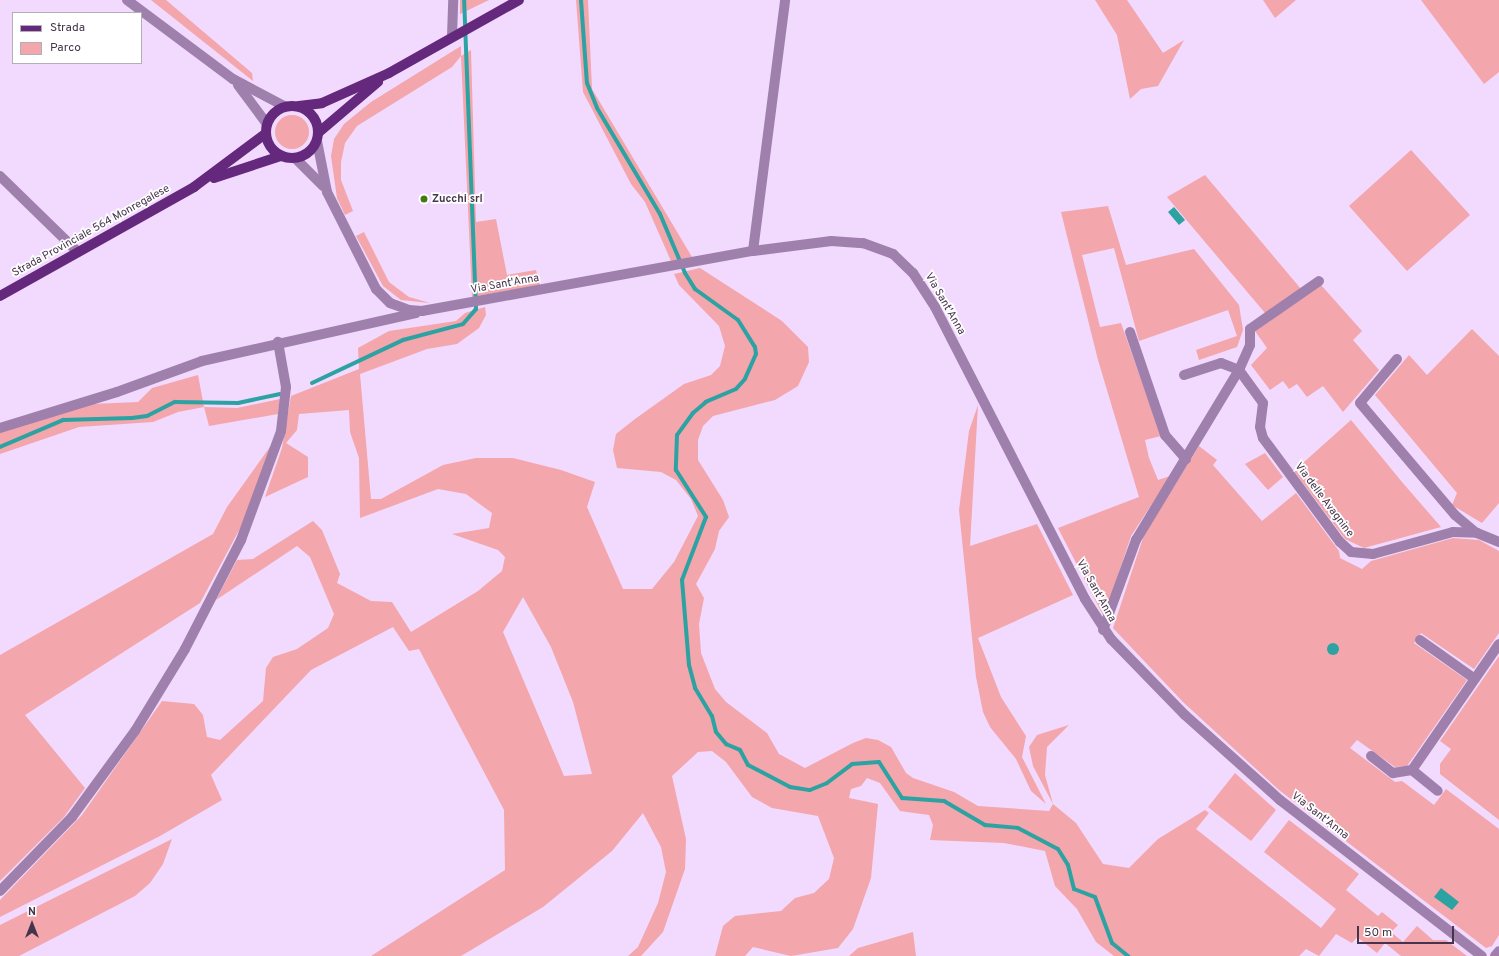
<!DOCTYPE html>
<html>
<head>
<meta charset="utf-8">
<style>
	body { margin:0 }
	#map { position:relative; width:1499px; height:956px; overflow:hidden; background:#f2d9fe; font-family:Overpass,sans-serif }
	div>[style] { position:absolute }
	[style*='--x'] { left:calc(var(--x)*1px); top:calc(var(--y)*1px); width:calc(var(--w)*1px); rotate:calc(var(--a)*1deg) }
	.green>* { inset:0; background:#f3a6ab }
	.round { border-radius:50% }
	.water>* { inset:0; background:#2ca2a2 }
	.stream>* { height:4px; margin:-2px; padding:0 2px; transform-origin:2px; border-radius:2px; background:#2ca2a2 }
	.minor>* { height:10px; margin:-5px; padding:0 5px; transform-origin:5px; border-radius:5px; background:#9f80ad }
	.major>* { height:10px; margin:-5px; padding:0 5px; transform-origin:5px; border-radius:5px; background:#64297c }
	.major>.ring { margin:-5px; padding:0; box-sizing:content-box; background:none; border:10px solid #64297c; border-radius:50% }
	.dots>* { width:11px; height:11px; translate:-50% -50%; box-sizing:border-box; border:2px solid #fff; border-radius:50% }
	span { translate:-50% -50%; white-space:nowrap; text-align:center; line-height:1.15; -webkit-text-stroke:3.5px #fff; paint-order:stroke }
	.poi-label { font-size:11px; color:#45344c; font-weight:700 }
	.left { translate:0 -50%; text-align:left }
	.street-label { font-size:11px; color:#45344c }
	.legend { position:absolute; left:12px; top:12px; width:130px; height:52px; box-sizing:border-box; background:#fff; border:1px solid #b5aeb7; margin:0; padding:5px 7px; list-style:none; font-size:12px; color:#45344c }
	.legend li { display:flex; align-items:center; gap:8px; height:20px }
	.legend b { width:20px; border:1px solid #b5aeb7 }
	.north { position:absolute; left:12px; top:904px; width:40px; height:40px; -webkit-text-stroke:3px #fff; paint-order:stroke; rotate:0deg; font-size:11px; font-weight:700; line-height:16px; text-align:center; color:#45344c }
	.north::after { content:''; display:block; margin:auto; width:14px; height:18px; background:#45344c; clip-path:polygon(50% 0,100% 100%,50% 72%,0 100%) }
	.scale { position:absolute; left:1357px; top:926px; width:97px; height:18px; box-sizing:border-box; border:2px solid #45344c; border-top:0; padding-left:5px; font-size:12px; line-height:14px; white-space:nowrap; color:#45344c; -webkit-text-stroke:3px #fff; paint-order:stroke }
</style>
</head>
<body>
<div id="map">
	<div class="green">
		<div style="clip-path:polygon(151px 0,166px 0,252px 73px,253px 81px)"></div>
		<div style="clip-path:polygon(460px 0,489px 0,460px 14px)"></div>
		<div style="clip-path:polygon(576px 0,588px 0,592px 89px,692px 257px,671px 261px,645px 202px,631px 184px,583px 92px)"></div>
		<div style="clip-path:polygon(1095px 0,1127px 0,1163px 53px,1184px 40px,1158px 86px,1141px 89px,1130px 99px,1117px 35px)"></div>
		<div style="clip-path:polygon(1263px 0,1296px 0,1275px 18px)"></div>
		<div style="clip-path:polygon(1421px 0,1499px 0,1499px 72px,1484px 84px)"></div>
		<div style="clip-path:polygon(461px 46px,461px 56px,471px 50px,476px 222px,496px 219px,507px 275px,536px 270px,540px 285px,472px 297px,461px 56px,452px 67px,357px 126px,345px 143px,341px 162px,341px 180px,353px 211px,345px 215px,337px 198px,331px 156px,334px 139px,344px 124px,371px 102px)"></div>
		<div class="round" style="left:275px;top:115px;width:34px;height:34px"></div>
		<div style="clip-path:polygon(1411px 150px,1470px 215px,1407px 271px,1349px 206px)"></div>
		<div style="clip-path:polygon(1205px 175px,1301px 289px,1265px 313px,1167px 197px)"></div>
		<div style="clip-path:polygon(1108px 206px,1126px 265px,1194px 249px,1239px 305px,1243px 330px,1237px 347px,1199px 360px,1196px 350px,1237px 336px,1228px 310px,1139px 341px,1114px 248px,1082px 255px,1100px 327px,1121px 323px,1161px 436px,1145px 440px,1149px 458px,1158px 480px,1170px 476px,1131px 536px,1104px 617px,1058px 528px,1139px 497px,1098px 360px,1061px 212px)"></div>
		<div style="clip-path:polygon(364px 232px,389px 282px,409px 297px,430px 303px,401px 300px,383px 286px,356px 236px)"></div>
		<div style="clip-path:polygon(evenodd,700px 268px,782px 321px,808px 347px,809px 362px,798px 386px,775px 400px,713px 416px,703px 426px,698px 440px,698px 460px,723px 500px,729px 517px,719px 531px,715px 549px,696px 584px,704px 598px,699px 624px,701px 653px,715px 689px,726px 702px,767px 733px,779px 754px,805px 768px,853px 743px,866px 738px,878px 740px,891px 747px,906px 773px,913px 778px,954px 792px,978px 806px,1049px 811px,1053px 804px,1033px 766px,1029px 747px,1037px 735px,1069px 725px,1047px 747px,1045px 775px,1053px 804px,1076px 823px,1103px 864px,1129px 868px,1158px 839px,1205px 810px,1209px 813px,1196px 829px,1321px 928px,1336px 909px,1264px 852px,1289px 820px,1359px 874px,1346px 890px,1378px 916px,1382px 912px,1398px 925px,1391px 932px,1403px 942px,1417px 926px,1433px 940px,1446px 940px,1467px 956px,1401px 956px,1385px 943px,1377px 953px,1357px 937px,1352px 943px,1336px 934px,1319px 956px,1306px 949px,1299px 956px,1114px 956px,1096px 942px,1077px 909px,1055px 886px,1045px 851px,1004px 843px,930px 840px,933px 825px,929px 815px,900px 811px,880px 783px,867px 778px,861px 786px,851px 789px,849px 798px,878px 804px,871px 878px,853px 929px,838px 948px,791px 956px,753px 947px,745px 956px,715px 956px,723px 926px,735px 916px,781px 911px,795px 898px,814px 893px,829px 879px,834px 858px,818px 816px,772px 808px,752px 797px,726px 762px,712px 751px,698px 752px,672px 776px,686px 839px,685px 869px,663px 932px,641px 956px,628px 956px,638px 947px,658px 903px,666px 872px,661px 847px,643px 813px,612px 851px,543px 907px,461px 956px,371px 956px,505px 870px,504px 810px,419px 649px,409px 651px,393px 627px,311px 670px,211px 775px,222px 800px,160px 836px,0 917px,0 900px,82px 815px,162px 701px,194px 704px,203px 715px,207px 737px,220px 740px,263px 701px,266px 668px,273px 657px,297px 649px,328px 628px,334px 614px,310px 557px,297px 546px,216px 600px,237px 560px,253px 559px,313px 521px,322px 530px,340px 574px,337px 583px,371px 601px,392px 602px,411px 632px,478px 591px,502px 571px,505px 557px,498px 550px,452px 534px,489px 528px,492px 513px,466px 494px,438px 489px,360px 518px,359px 458px,350px 432px,349px 410px,299px 414px,297px 430px,286px 443px,308px 457px,308px 477px,265px 497px,282px 448px,291px 396px,359px 369px,358px 348px,389px 331px,456px 321px,465px 313px,485px 307px,486px 315px,479px 328px,457px 344px,427px 349px,360px 374px,371px 499px,381px 499px,443px 465px,476px 458px,513px 458px,561px 470px,595px 482px,587px 507px,623px 589px,652px 589px,674px 562px,698px 516px,691px 499px,676px 480px,661px 472px,617px 468px,613px 450px,616px 434px,635px 419px,684px 384px,711px 375px,720px 366px,725px 346px,719px 326px,679px 285px,674px 274px,700px 268px,523px 597px,551px 647px,573px 702px,592px 774px,564px 776px,503px 632px,523px 597px)"></div>
		<div style="clip-path:polygon(1321px 285px,1362px 331px,1353px 340px,1379px 370px,1343px 412px,1323px 386px,1307px 397px,1297px 384px,1289px 389px,1283px 381px,1270px 390px,1251px 365px,1267px 348px,1255px 331px)"></div>
		<div style="clip-path:polygon(1472px 329px,1499px 356px,1499px 503px,1482px 523px,1452px 505px,1457px 493px,1375px 395px,1409px 355px,1427px 375px)"></div>
		<div style="clip-path:polygon(198px 375px,204px 407px,237px 408px,280px 399px,278px 414px,209px 426px,204px 407px,178px 412px,153px 422px,79px 427px,0 454px,0 432px,92px 404px,138px 402px,152px 388px)"></div>
		<div style="clip-path:polygon(978px 405px,970px 546px,1037px 524px,1073px 595px,978px 638px,1001px 697px,1026px 736px,1022px 757px,1046px 804px,1031px 791px,1016px 759px,990px 727px,983px 712px,976px 677px,959px 510px,969px 431px)"></div>
		<div style="clip-path:polygon(1351px 420px,1402px 482px,1441px 527px,1364px 548px,1345px 539px,1294px 471px)"></div>
		<div style="clip-path:polygon(272px 444px,244px 521px,200px 603px,25px 715px,85px 788px,64px 817px,0 881px,0 655px,213px 534px,227px 507px)"></div>
		<div style="clip-path:polygon(1199px 446px,1217px 460px,1213px 465px,1262px 521px,1296px 493px,1339px 551px,1340px 558px,1362px 569px,1371px 561px,1453px 538px,1479px 540px,1499px 551px,1499px 633px,1474px 669px,1421px 633px,1414px 643px,1467px 680px,1407px 766px,1395px 767px,1357px 740px,1350px 748px,1395px 782px,1402px 781px,1434px 805px,1446px 789px,1499px 829px,1499px 935px,1492px 946px,1486px 948px,1279px 790px,1183px 702px,1113px 628px,1144px 535px)"></div>
		<div style="clip-path:polygon(1265px 453px,1283px 477px,1268px 490px,1245px 464px)"></div>
		<div style="clip-path:polygon(1499px 656px,1499px 820px,1440px 774px,1440px 764px,1451px 749px,1440px 741px)"></div>
		<div style="clip-path:polygon(1235px 773px,1276px 810px,1251px 841px,1208px 807px)"></div>
		<div style="clip-path:polygon(172px 839px,163px 864px,150px 883px,135px 896px,19px 956px,0 956px,0 925px)"></div>
		<div style="clip-path:polygon(913px 932px,916px 956px,849px 956px,858px 948px)"></div>
	</div>
	<div class="water">
		<div style="clip-path:polygon(1174px 207px,1185px 220px,1179px 225px,1168px 212px)"></div>
		<div class="round" style="left:1327px;top:643px;width:12px;height:12px"></div>
		<div style="clip-path:polygon(1441px 888px,1459px 902px,1452px 910px,1434px 897px)"></div>
	</div>
	<div class="stream">
		<div style="--x:581;--y:0;--w:83;--a:85.9"></div>
		<div style="--x:587;--y:83;--w:27;--a:68"></div>
		<div style="--x:597;--y:108;--w:123;--a:59.3"></div>
		<div style="--x:660;--y:214;--w:64;--a:67"></div>
		<div style="--x:685;--y:273;--w:19;--a:58"></div>
		<div style="--x:695;--y:289;--w:53;--a:35.8"></div>
		<div style="--x:738;--y:320;--w:32;--a:58"></div>
		<div style="--x:755;--y:347;--w:7;--a:82"></div>
		<div style="--x:756;--y:354;--w:27;--a:114"></div>
		<div style="--x:745;--y:379;--w:13;--a:132"></div>
		<div style="--x:736;--y:389;--w:33;--a:157"></div>
		<div style="--x:706;--y:402;--w:17;--a:140"></div>
		<div style="--x:693;--y:413;--w:27;--a:126"></div>
		<div style="--x:677;--y:435;--w:35;--a:92"></div>
		<div style="--x:676;--y:470;--w:56;--a:57.4"></div>
		<div style="--x:706;--y:517;--w:67;--a:110.9"></div>
		<div style="--x:682;--y:580;--w:85;--a:85.3"></div>
		<div style="--x:689;--y:665;--w:24;--a:75"></div>
		<div style="--x:695;--y:688;--w:33;--a:59"></div>
		<div style="--x:712;--y:716;--w:16;--a:76"></div>
		<div style="--x:716;--y:732;--w:16;--a:50"></div>
		<div style="--x:726;--y:744;--w:15;--a:23"></div>
		<div style="--x:740;--y:750;--w:17;--a:62"></div>
		<div style="--x:748;--y:765;--w:47;--a:27.6"></div>
		<div style="--x:790;--y:787;--w:20;--a:9"></div>
		<div style="--x:810;--y:790;--w:18;--a:-22"></div>
		<div style="--x:827;--y:783;--w:31;--a:-37"></div>
		<div style="--x:852;--y:764;--w:27;--a:-4"></div>
		<div style="--x:879;--y:762;--w:43;--a:57.4"></div>
		<div style="--x:902;--y:798;--w:42;--a:4.1"></div>
		<div style="--x:944;--y:801;--w:48;--a:30.3"></div>
		<div style="--x:985;--y:825;--w:33;--a:5"></div>
		<div style="--x:1018;--y:828;--w:45;--a:27.7"></div>
		<div style="--x:1058;--y:849;--w:19;--a:58"></div>
		<div style="--x:1068;--y:865;--w:25;--a:76"></div>
		<div style="--x:1074;--y:889;--w:22;--a:21"></div>
		<div style="--x:1095;--y:897;--w:49;--a:69.7"></div>
		<div style="--x:1112;--y:943;--w:21;--a:39"></div>
		<div style="--x:312;--y:383;--w:101;--a:-25.3"></div>
		<div style="--x:403;--y:340;--w:62;--a:-14.9"></div>
		<div style="--x:463;--y:324;--w:20;--a:-49"></div>
		<div style="--x:476;--y:309;--w:309;--a:-92.2"></div>
		<div style="--x:0;--y:447;--w:69;--a:-23.2"></div>
		<div style="--x:63;--y:420;--w:69;--a:-1.7"></div>
		<div style="--x:132;--y:418;--w:15;--a:-8"></div>
		<div style="--x:147;--y:416;--w:31;--a:-27"></div>
		<div style="--x:175;--y:402;--w:63;--a:0.9"></div>
		<div style="--x:238;--y:403;--w:43;--a:-12.1"></div>
	</div>
	<div class="minor">
		<div style="--x:127;--y:0;--w:132;--a:36.7"></div>
		<div style="--x:233;--y:79;--w:58;--a:27.9"></div>
		<div style="--x:452;--y:36;--w:36;--a:-88"></div>
		<div style="--x:238;--y:85;--w:49;--a:53.4"></div>
		<div style="--x:317;--y:141;--w:52;--a:78.9"></div>
		<div style="--x:327;--y:192;--w:109;--a:63.2"></div>
		<div style="--x:376;--y:289;--w:20;--a:45"></div>
		<div style="--x:390;--y:303;--w:20;--a:20"></div>
		<div style="--x:409;--y:310;--w:13;--a:4"></div>
		<div style="--x:422;--y:311;--w:336;--a:-10.3"></div>
		<div style="--x:753;--y:251;--w:79;--a:-7.3"></div>
		<div style="--x:831;--y:241;--w:32;--a:4"></div>
		<div style="--x:863;--y:243;--w:32;--a:20"></div>
		<div style="--x:893;--y:254;--w:28;--a:44"></div>
		<div style="--x:913;--y:273;--w:40;--a:57.1"></div>
		<div style="--x:935;--y:307;--w:328;--a:62.8"></div>
		<div style="--x:1085;--y:599;--w:48;--a:57"></div>
		<div style="--x:1111;--y:639;--w:106;--a:45.8"></div>
		<div style="--x:1185;--y:715;--w:127;--a:41.8"></div>
		<div style="--x:1280;--y:800;--w:255;--a:37.7"></div>
		<div style="--x:295;--y:158;--w:40;--a:45"></div>
		<div style="--x:0;--y:176;--w:109;--a:44.3"></div>
		<div style="--x:753;--y:251;--w:253;--a:-82.7"></div>
		<div style="--x:1130;--y:332;--w:109;--a:71.2"></div>
		<div style="--x:1165;--y:435;--w:32;--a:49"></div>
		<div style="--x:1397;--y:359;--w:57;--a:130.1"></div>
		<div style="--x:1360;--y:403;--w:147;--a:49.7"></div>
		<div style="--x:1455;--y:515;--w:26;--a:40"></div>
		<div style="--x:1184;--y:375;--w:39;--a:-18"></div>
		<div style="--x:1221;--y:363;--w:19;--a:21"></div>
		<div style="--x:1239;--y:370;--w:41;--a:54"></div>
		<div style="--x:1263;--y:403;--w:24;--a:97"></div>
		<div style="--x:1260;--y:427;--w:11;--a:75"></div>
		<div style="--x:1263;--y:438;--w:129;--a:53.5"></div>
		<div style="--x:1340;--y:542;--w:15;--a:42"></div>
		<div style="--x:1351;--y:552;--w:22;--a:5"></div>
		<div style="--x:1373;--y:554;--w:83;--a:-15.4"></div>
		<div style="--x:1453;--y:532;--w:24;--a:2"></div>
		<div style="--x:1477;--y:533;--w:24;--a:22"></div>
		<div style="--x:0;--y:428;--w:122;--a:-17.1"></div>
		<div style="--x:117;--y:392;--w:90;--a:-20"></div>
		<div style="--x:202;--y:361;--w:219;--a:-12.6"></div>
		<div style="--x:1103;--y:630;--w:96;--a:-69.9"></div>
		<div style="--x:1136;--y:540;--w:199;--a:-58.8"></div>
		<div style="--x:1239;--y:370;--w:27;--a:-66"></div>
		<div style="--x:1250;--y:345;--w:16;--a:-90"></div>
		<div style="--x:1250;--y:329;--w:84;--a:-34.8"></div>
		<div style="--x:1420;--y:640;--w:67;--a:35.3"></div>
		<div style="--x:1371;--y:756;--w:28;--a:38"></div>
		<div style="--x:1393;--y:773;--w:19;--a:-9"></div>
		<div style="--x:1412;--y:770;--w:153;--a:-55.4"></div>
		<div style="--x:1412;--y:770;--w:33;--a:39"></div>
		<div style="--x:0;--y:891;--w:103;--a:-45.8"></div>
		<div style="--x:72;--y:817;--w:107;--a:-53.8"></div>
		<div style="--x:135;--y:731;--w:96;--a:-58.6"></div>
		<div style="--x:185;--y:649;--w:123;--a:-62.8"></div>
		<div style="--x:241;--y:540;--w:116;--a:-69.8"></div>
		<div style="--x:281;--y:431;--w:44;--a:-83.5"></div>
		<div style="--x:286;--y:387;--w:46;--a:-100.1"></div>
		<div style="--x:1495;--y:956;--w:6;--a:-51"></div>
	</div>
	<div class="major">
		<div class="ring" style="left:266px;top:106px;width:42px;height:42px"></div>
		<div style="--x:299;--y:106;--w:23;--a:-7"></div>
		<div style="--x:322;--y:103;--w:73;--a:-24.1"></div>
		<div style="--x:389;--y:73;--w:149;--a:-29.3"></div>
		<div style="--x:318;--y:133;--w:79;--a:-40.4"></div>
		<div style="--x:214;--y:178;--w:71;--a:-18.2"></div>
		<div style="--x:0;--y:296;--w:223;--a:-29.3"></div>
		<div style="--x:194;--y:187;--w:89;--a:-36.7"></div>
	</div>
	<div class="dots">
		<div style="left:424px;top:199px;background:#417a10"></div>
	</div>
	<div class="poi-label">
		<span class="left" style="left:432px;top:199px">Zucchi srl</span>
	</div>
	<div class="street-label">
		<span style="left:91px;top:231px;rotate:-29deg">Strada Provinciale 564 Monregalese</span>
		<span style="left:505px;top:284px;rotate:-10deg">Via Sant'Anna</span>
		<span style="left:945px;top:304px;rotate:60deg">Via Sant'Anna</span>
		<span style="left:1324px;top:500px;rotate:53deg">Via delle Avagnine</span>
		<span style="left:1096px;top:591px;rotate:61deg">Via Sant'Anna</span>
		<span style="left:1320px;top:816px;rotate:38deg">Via Sant'Anna</span>
	</div>
	<ul class="legend">
	<li><b style="height:5px;background:#64297c"></b>Strada</li>
	<li><b style="height:11px;background:#f3a6ab"></b>Parco</li>
	</ul>
	<div class="north">N</div>
	<div class="scale">50 m</div>
</div>
</body>
</html>
